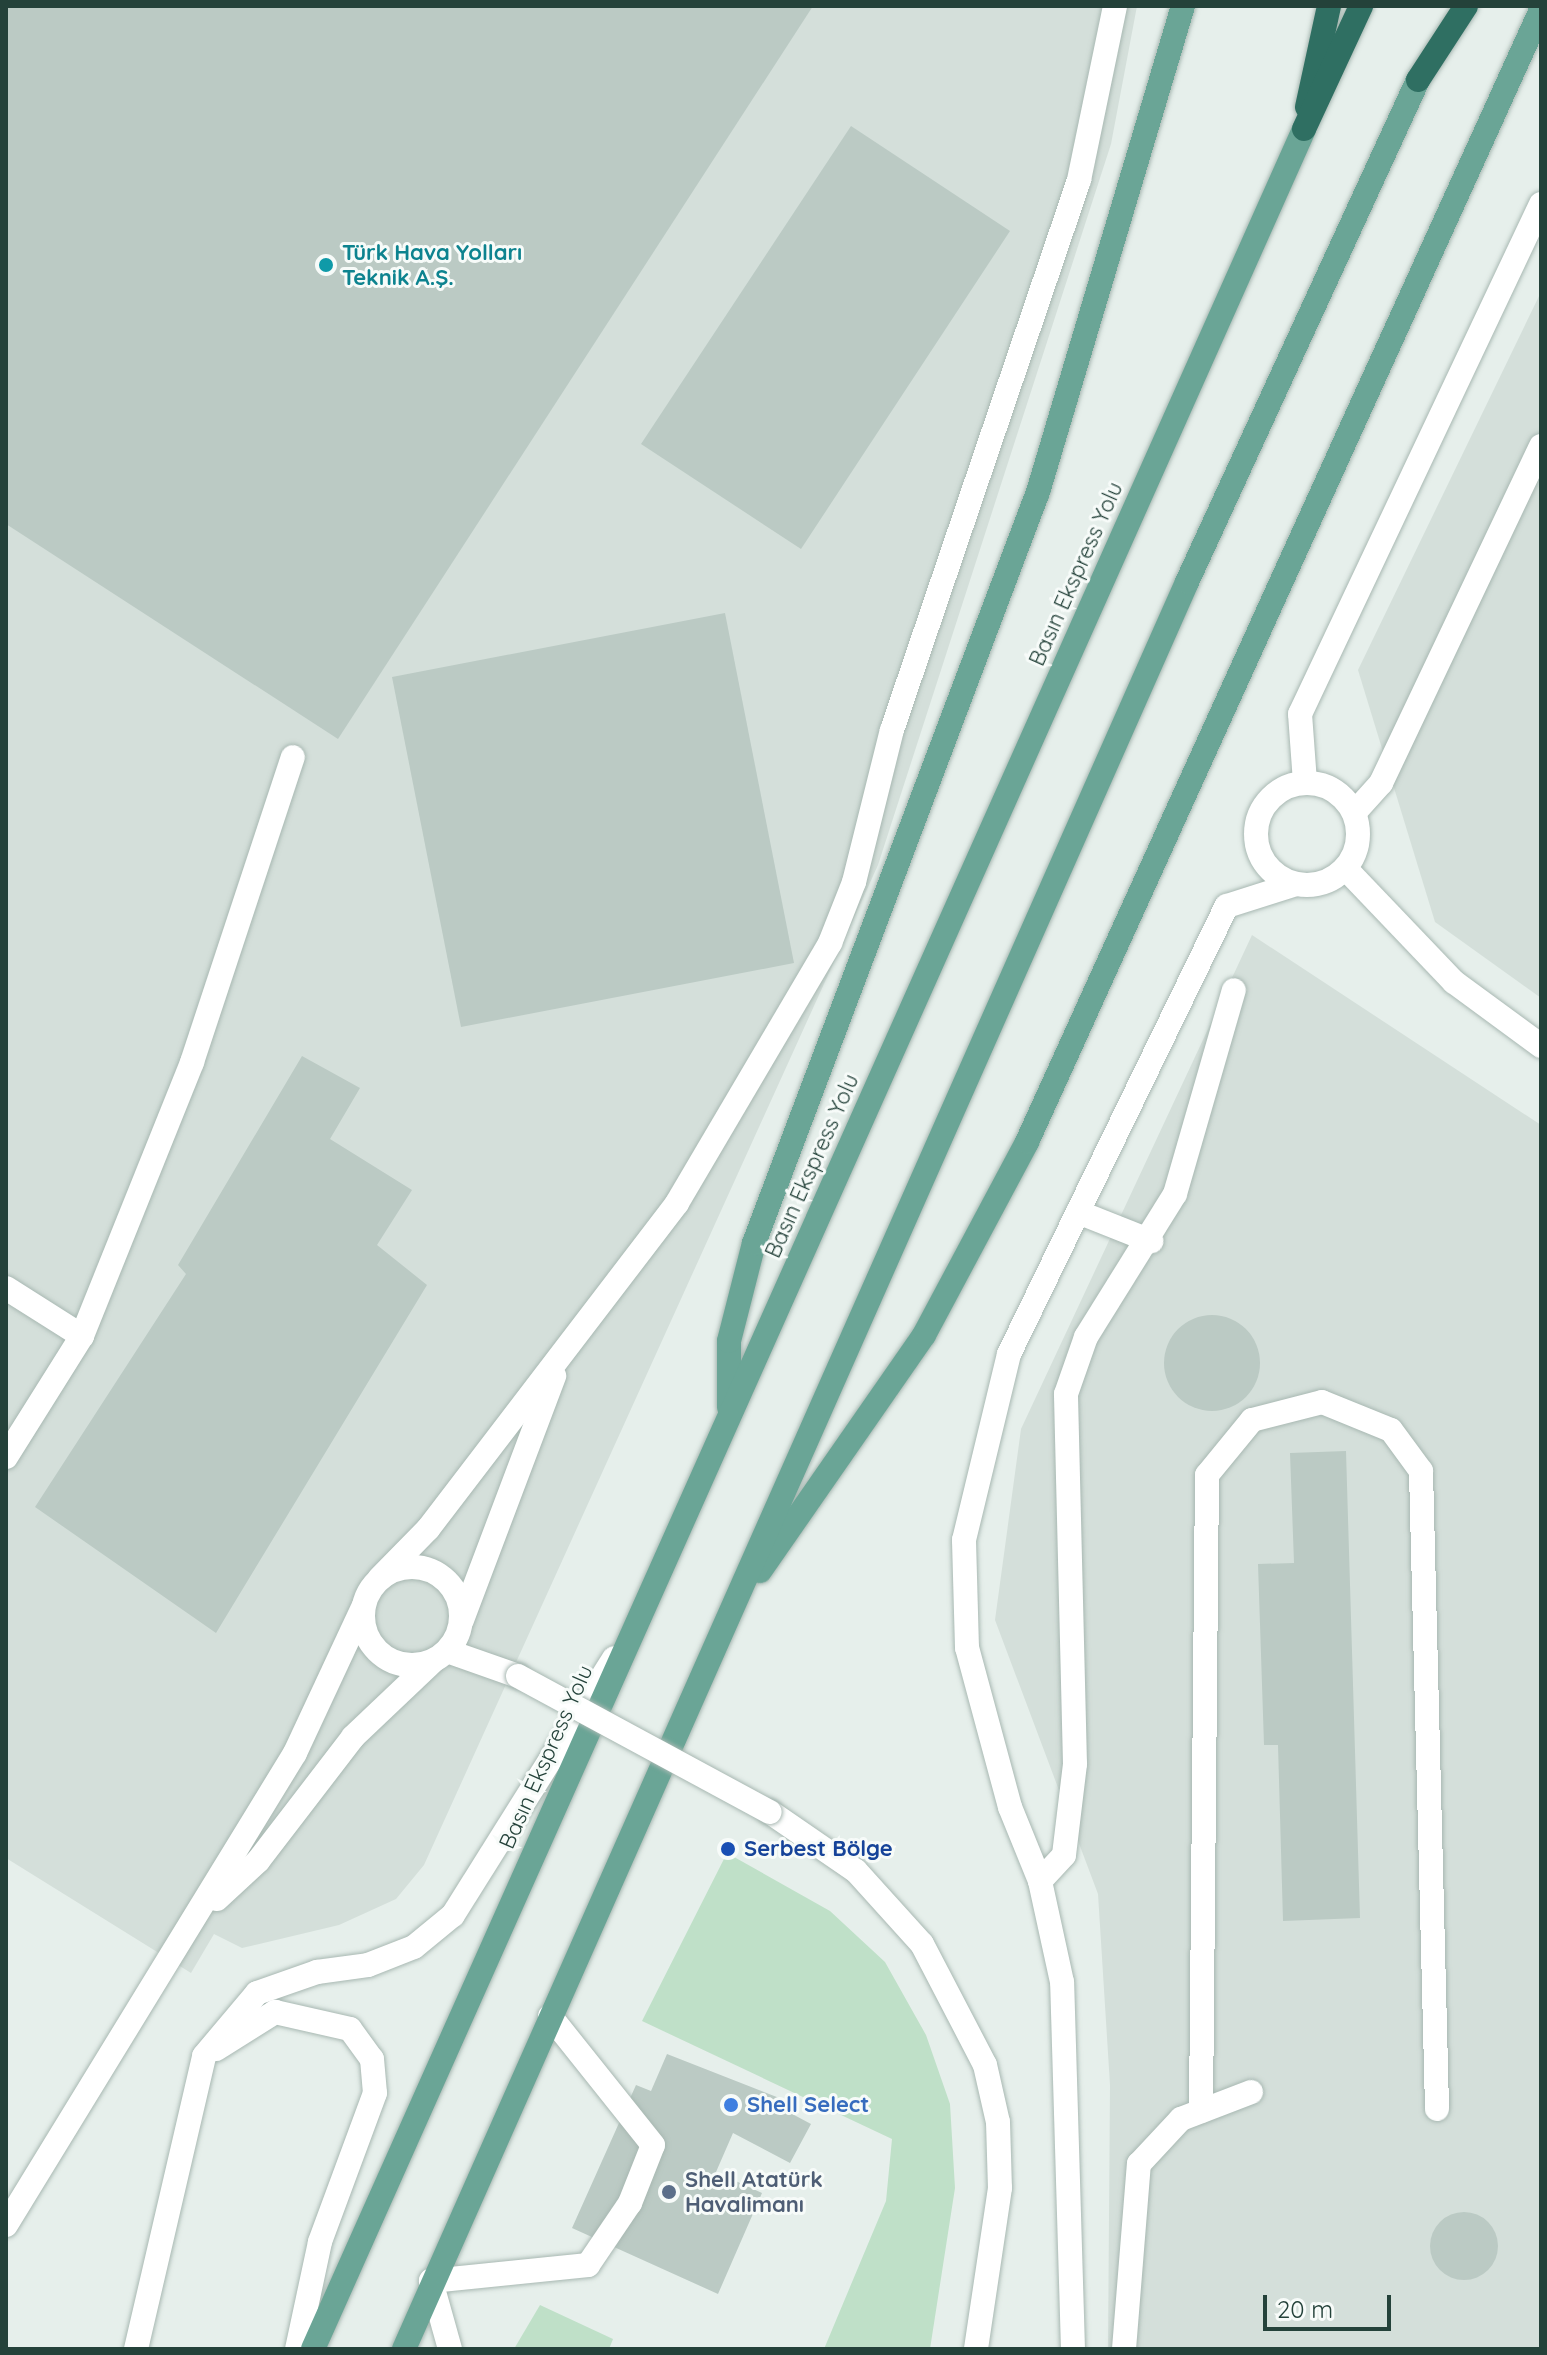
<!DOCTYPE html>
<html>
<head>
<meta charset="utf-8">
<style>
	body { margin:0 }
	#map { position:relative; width:1547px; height:2355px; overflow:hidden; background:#e6efeb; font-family:Quicksand,sans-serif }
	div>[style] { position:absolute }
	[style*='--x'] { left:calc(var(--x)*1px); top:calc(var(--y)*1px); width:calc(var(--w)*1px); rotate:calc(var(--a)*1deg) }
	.built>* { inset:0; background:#d4dfda }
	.green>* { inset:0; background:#bfe0c8 }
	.building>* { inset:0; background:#bbcac4 }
	.round { border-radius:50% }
	.roads { filter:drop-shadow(0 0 2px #a8b8b2) drop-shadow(0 0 2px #a8b8b2) }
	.minor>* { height:24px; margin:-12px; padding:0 12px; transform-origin:12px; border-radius:12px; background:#fff }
	.minor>.ring { margin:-12px; padding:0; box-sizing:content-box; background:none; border:24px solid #fff; border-radius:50% }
	.major>* { height:24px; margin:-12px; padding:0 12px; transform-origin:12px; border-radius:12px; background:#6aa596 }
	.highway>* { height:24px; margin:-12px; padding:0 12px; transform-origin:12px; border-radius:12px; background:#2f6f62 }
	.bridges { filter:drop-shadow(0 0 2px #a8b8b2) drop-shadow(0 0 2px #a8b8b2) }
	.minor-bridge>* { height:24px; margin:-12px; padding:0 12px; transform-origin:12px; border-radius:12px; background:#fff }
	.dots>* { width:22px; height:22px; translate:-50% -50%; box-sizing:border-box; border:4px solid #f7fbf9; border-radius:50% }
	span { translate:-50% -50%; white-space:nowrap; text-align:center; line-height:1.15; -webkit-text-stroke:6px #f7fbf9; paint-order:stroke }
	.culture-label { font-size:22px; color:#0d838f; font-weight:700 }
	.left { translate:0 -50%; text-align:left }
	.street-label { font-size:22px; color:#24423a }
	.transit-label { font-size:22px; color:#164399; font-weight:700 }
	.shop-label { font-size:22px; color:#366cbe; font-weight:700 }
	.service-label { font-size:22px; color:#4e5e75; font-weight:700 }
	.frame { position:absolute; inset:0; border:8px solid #24423a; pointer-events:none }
	.scale { position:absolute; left:1263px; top:2295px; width:128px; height:36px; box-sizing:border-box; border:4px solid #24423a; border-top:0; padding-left:10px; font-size:24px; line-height:28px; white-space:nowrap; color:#24423a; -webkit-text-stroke:6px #f7fbf9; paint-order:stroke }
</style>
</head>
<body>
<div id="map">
	<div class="built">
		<div style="clip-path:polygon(6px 6px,1137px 6px,1111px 144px,878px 865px,424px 1865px,396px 1899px,339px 1925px,242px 1948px,214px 1934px,191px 1973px,6px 1858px)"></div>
		<div style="clip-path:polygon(1541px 292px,1541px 998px,1435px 922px,1358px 670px)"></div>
		<div style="clip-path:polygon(1252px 935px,1541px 1125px,1541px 2349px,1108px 2349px,1110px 2085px,1098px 1894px,995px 1620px,1021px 1429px)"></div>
	</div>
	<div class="green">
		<div style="clip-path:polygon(727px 1853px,830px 1911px,885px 1962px,926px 2035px,950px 2104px,955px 2188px,930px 2349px,824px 2349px,886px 2201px,892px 2139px,642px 2021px)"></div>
		<div style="clip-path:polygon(540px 2305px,613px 2339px,609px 2349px,514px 2349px)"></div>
	</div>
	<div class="building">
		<div style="clip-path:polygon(6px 6px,813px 6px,338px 739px,6px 524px)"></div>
		<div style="clip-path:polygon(851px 126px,1010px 231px,801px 549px,641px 444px)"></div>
		<div style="clip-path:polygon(725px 613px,794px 963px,461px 1027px,392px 677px)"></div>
		<div style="clip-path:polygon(302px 1056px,360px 1088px,330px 1139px,412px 1190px,377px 1245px,427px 1285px,216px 1633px,35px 1507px,186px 1274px,178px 1265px)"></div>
		<div class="round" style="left:1164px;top:1315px;width:96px;height:96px"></div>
		<div style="clip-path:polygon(1346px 1451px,1360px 1918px,1283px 1921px,1278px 1745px,1264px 1745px,1258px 1564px,1294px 1563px,1290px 1453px)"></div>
		<div style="clip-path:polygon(667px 2054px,787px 2101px,781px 2108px,811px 2124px,790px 2163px,733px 2133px,716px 2172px,762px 2193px,718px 2294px,572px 2228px,636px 2085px,651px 2091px)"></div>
		<div class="round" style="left:1430px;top:2212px;width:68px;height:68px"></div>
	</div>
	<div class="roads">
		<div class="minor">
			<div style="--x:1305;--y:782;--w:68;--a:-94.2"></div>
			<div style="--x:1300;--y:714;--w:564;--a:-64.71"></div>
			<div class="ring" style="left:1256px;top:783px;width:78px;height:78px"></div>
			<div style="--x:1355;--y:812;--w:39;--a:-48"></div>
			<div style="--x:1381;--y:783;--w:373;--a:-64.6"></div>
			<div style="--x:1346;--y:869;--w:156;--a:46.3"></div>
			<div style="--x:1454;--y:982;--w:108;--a:36.3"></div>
			<div style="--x:1078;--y:1212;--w:79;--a:21.7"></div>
			<div style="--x:6;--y:1288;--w:90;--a:32.3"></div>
			<div style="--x:6;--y:1457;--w:143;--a:-57.9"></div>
			<div style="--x:82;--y:1336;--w:295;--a:-68.1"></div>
			<div style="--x:192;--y:1062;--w:321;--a:-71.7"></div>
			<div class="ring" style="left:363px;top:1567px;width:74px;height:74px"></div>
			<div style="--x:380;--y:1578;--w:69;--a:-45.6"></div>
			<div style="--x:428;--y:1529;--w:410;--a:-52.6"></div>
			<div style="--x:677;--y:1203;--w:302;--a:-59.5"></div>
			<div style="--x:830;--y:943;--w:66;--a:-68.5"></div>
			<div style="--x:854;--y:882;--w:157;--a:-76"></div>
			<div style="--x:892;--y:730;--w:581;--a:-71.22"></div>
			<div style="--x:1079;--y:180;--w:178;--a:-78.3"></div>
			<div style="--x:462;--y:1620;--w:261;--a:-69.3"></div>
			<div style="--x:447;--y:1651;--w:75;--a:19.4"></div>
			<div style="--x:770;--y:1812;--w:104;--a:34.5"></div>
			<div style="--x:856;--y:1871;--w:98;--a:47.9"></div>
			<div style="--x:922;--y:1944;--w:136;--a:62.5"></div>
			<div style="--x:985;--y:2065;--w:58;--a:77.2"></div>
			<div style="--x:998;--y:2122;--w:66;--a:88.3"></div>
			<div style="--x:1000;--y:2188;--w:163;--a:98.5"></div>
			<div style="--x:1040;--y:1881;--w:35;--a:-47"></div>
			<div style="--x:1064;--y:1855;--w:92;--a:-83.1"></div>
			<div style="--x:1075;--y:1764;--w:370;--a:-91.4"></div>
			<div style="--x:1066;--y:1394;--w:60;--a:-70.7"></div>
			<div style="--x:1086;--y:1337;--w:168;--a:-58.1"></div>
			<div style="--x:1175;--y:1194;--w:212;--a:-73.9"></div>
			<div style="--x:217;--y:1899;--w:56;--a:-42.8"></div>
			<div style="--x:258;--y:1861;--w:156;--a:-52.5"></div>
			<div style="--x:353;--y:1737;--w:110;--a:-43.5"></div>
			<div style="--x:216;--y:2049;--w:70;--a:-32.1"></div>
			<div style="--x:275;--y:2012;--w:77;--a:12.8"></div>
			<div style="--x:350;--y:2029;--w:37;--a:54"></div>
			<div style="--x:372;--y:2059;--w:34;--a:85"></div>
			<div style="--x:375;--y:2093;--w:159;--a:110.3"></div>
			<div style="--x:320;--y:2242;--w:109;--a:102.1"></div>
			<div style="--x:1201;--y:2111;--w:636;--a:-89.46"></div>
			<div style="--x:1207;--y:1475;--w:71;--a:-50.7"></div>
			<div style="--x:1252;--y:1420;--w:72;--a:-14.4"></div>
			<div style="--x:1322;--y:1402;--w:74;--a:22.1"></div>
			<div style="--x:1391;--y:1430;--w:51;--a:53.8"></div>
			<div style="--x:1421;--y:1471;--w:638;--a:88.56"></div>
			<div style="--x:6;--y:2225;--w:553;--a:-58.52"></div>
			<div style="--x:295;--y:1753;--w:161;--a:-65"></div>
			<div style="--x:136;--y:2349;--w:301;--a:-76.9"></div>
			<div style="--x:204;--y:2056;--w:82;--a:-49.9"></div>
			<div style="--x:257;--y:1993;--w:64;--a:-19.3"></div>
			<div style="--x:317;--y:1972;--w:51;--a:-7.8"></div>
			<div style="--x:368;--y:1965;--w:49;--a:-21.4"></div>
			<div style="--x:414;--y:1947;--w:50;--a:-39.4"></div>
			<div style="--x:453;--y:1915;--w:303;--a:-57.9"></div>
			<div style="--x:450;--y:2349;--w:71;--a:-105.6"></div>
			<div style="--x:431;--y:2281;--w:158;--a:-5.8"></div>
			<div style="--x:588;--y:2265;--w:75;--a:-55.9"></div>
			<div style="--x:630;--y:2203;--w:62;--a:-68.4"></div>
			<div style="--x:653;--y:2145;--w:165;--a:-128.6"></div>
			<div style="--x:1073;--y:2349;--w:367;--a:-91.7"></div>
			<div style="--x:1062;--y:1982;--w:103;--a:-102.3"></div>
			<div style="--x:1040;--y:1881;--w:80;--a:-112.1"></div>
			<div style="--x:1010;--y:1807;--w:165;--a:-105.1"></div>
			<div style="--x:967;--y:1648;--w:108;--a:-91.6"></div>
			<div style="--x:964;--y:1540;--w:191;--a:-76.4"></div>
			<div style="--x:1009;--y:1354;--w:498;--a:-64.1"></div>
			<div style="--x:1227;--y:906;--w:72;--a:-17.7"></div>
			<div style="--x:1124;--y:2349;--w:186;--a:-85.4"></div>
			<div style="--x:1139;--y:2164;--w:62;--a:-47"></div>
			<div style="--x:1181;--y:2119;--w:75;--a:-21.1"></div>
		</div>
		<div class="major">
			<div style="--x:729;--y:1407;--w:66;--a:-90"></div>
			<div style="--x:729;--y:1341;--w:101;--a:-75.7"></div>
			<div style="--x:754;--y:1243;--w:803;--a:-69.29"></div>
			<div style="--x:1038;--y:492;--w:507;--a:-73.39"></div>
			<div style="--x:760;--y:1571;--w:287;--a:-55.2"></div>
			<div style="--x:924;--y:1335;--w:219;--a:-61.9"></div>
			<div style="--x:1027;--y:1142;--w:1243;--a:-65.58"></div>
			<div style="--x:313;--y:2349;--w:2431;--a:-65.94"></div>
			<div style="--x:404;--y:2349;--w:1933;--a:-66.1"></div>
			<div style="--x:1187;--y:582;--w:553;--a:-65.29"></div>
		</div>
		<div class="highway">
			<div style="--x:1418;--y:80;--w:88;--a:-57"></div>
			<div style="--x:1307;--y:107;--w:103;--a:-77.7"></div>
			<div style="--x:1304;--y:129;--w:136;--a:-65.1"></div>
		</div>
	</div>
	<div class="bridges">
		<div class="minor-bridge">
			<div style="--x:518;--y:1676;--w:286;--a:28.4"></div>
		</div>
	</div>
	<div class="dots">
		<div style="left:326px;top:265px;background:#0f9aa8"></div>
		<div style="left:728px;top:1849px;background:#1a4fb4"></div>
		<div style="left:731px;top:2105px;background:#3f7fe0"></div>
		<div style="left:669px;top:2192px;background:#5c6f8a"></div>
	</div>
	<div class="culture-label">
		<span class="left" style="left:342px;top:265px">Türk Hava Yolları<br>Teknik A.Ş.</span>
	</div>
	<div class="street-label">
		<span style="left:1076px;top:574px;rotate:-66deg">Basın Ekspress Yolu</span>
		<span style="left:812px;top:1166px;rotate:-66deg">Basın Ekspress Yolu</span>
		<span style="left:546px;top:1757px;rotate:-66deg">Basın Ekspress Yolu</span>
	</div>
	<div class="transit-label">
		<span class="left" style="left:744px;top:1849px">Serbest Bölge</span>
	</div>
	<div class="shop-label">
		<span class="left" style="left:747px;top:2105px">Shell Select</span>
	</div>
	<div class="service-label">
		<span class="left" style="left:685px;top:2192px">Shell Atatürk<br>Havalimanı</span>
	</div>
	<div class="frame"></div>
	<div class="scale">20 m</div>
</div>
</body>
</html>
